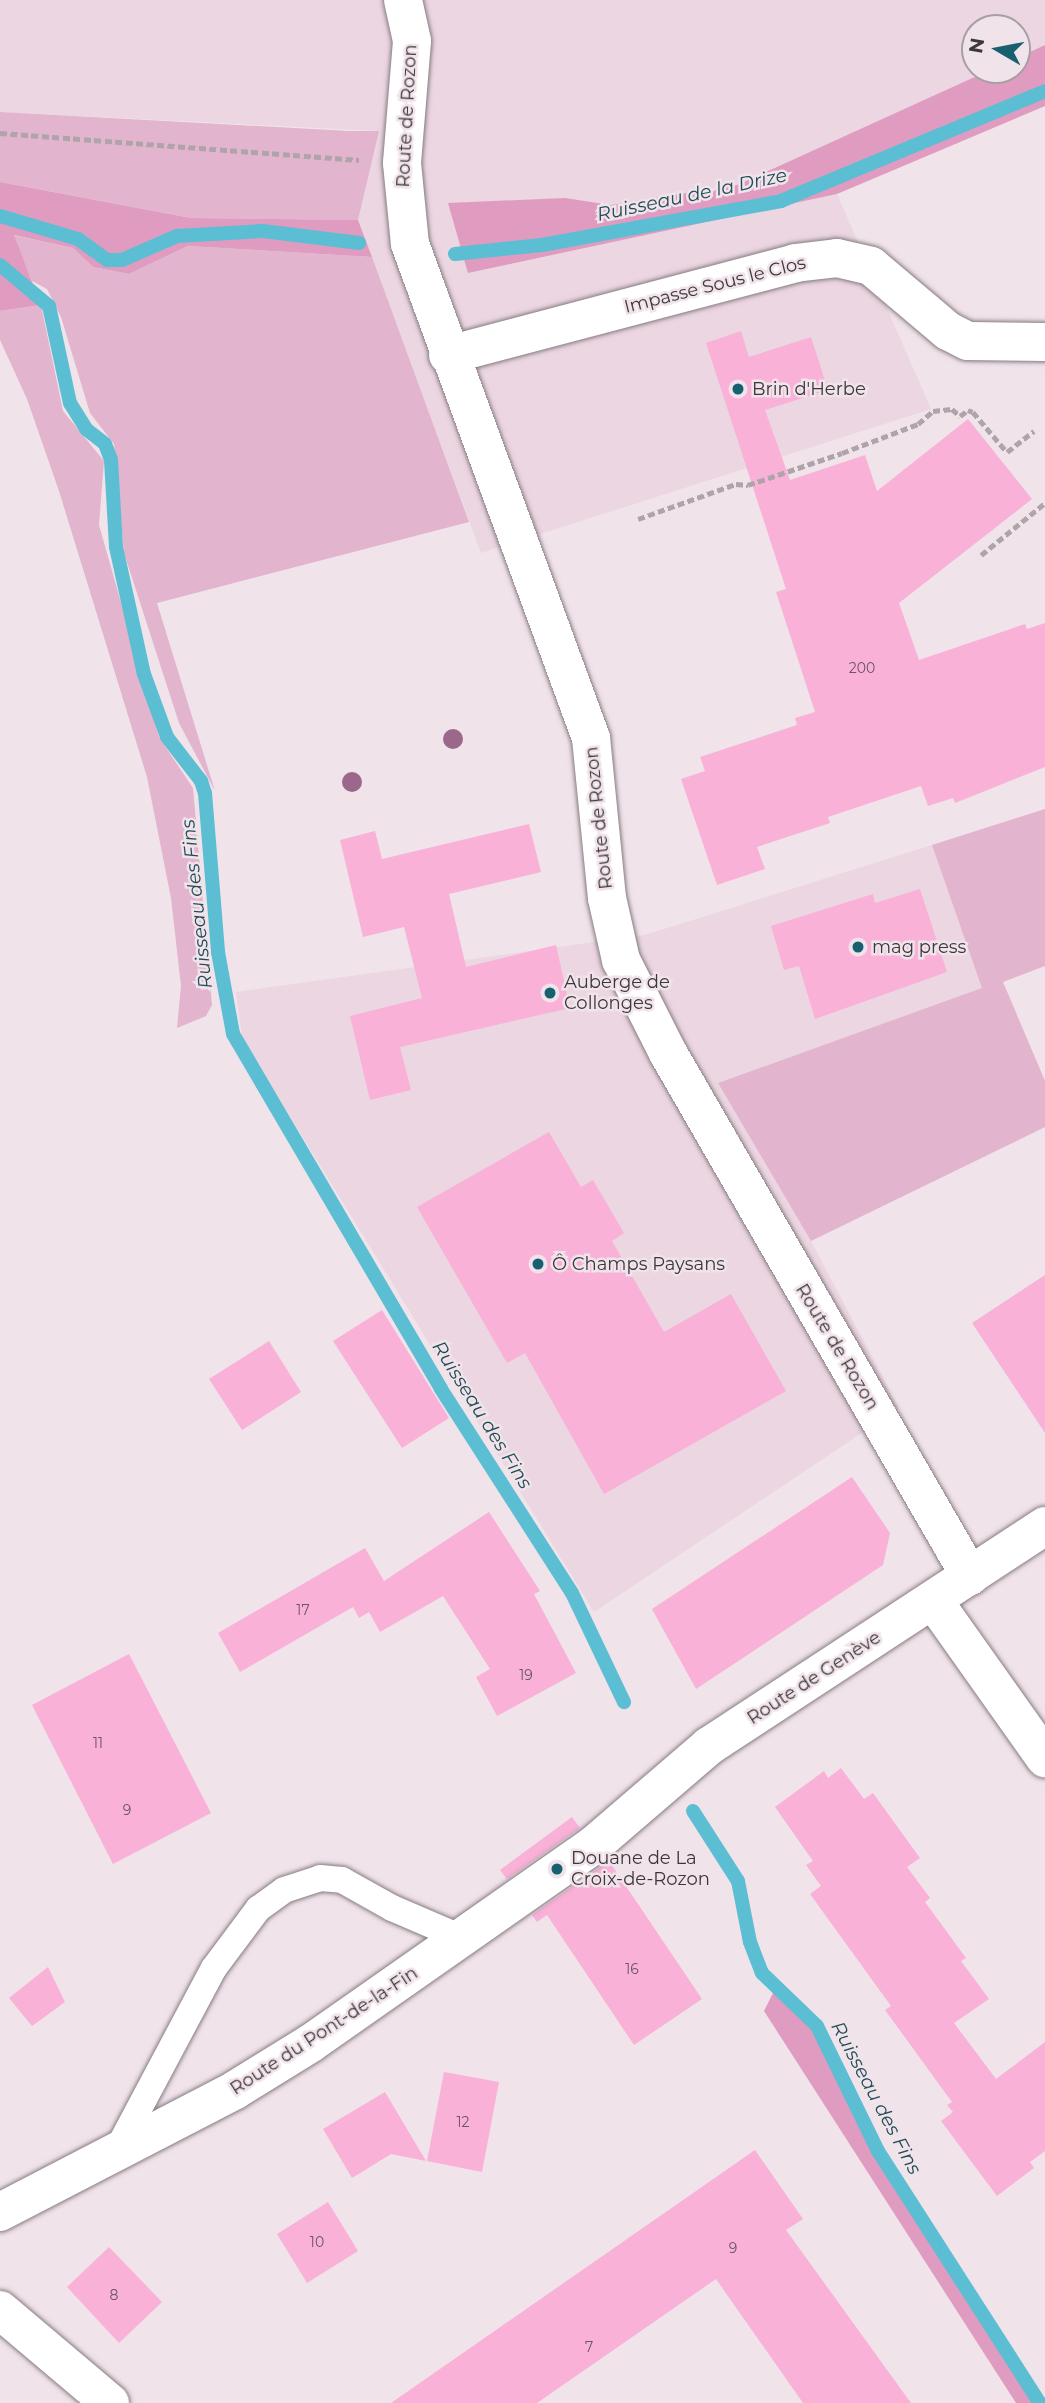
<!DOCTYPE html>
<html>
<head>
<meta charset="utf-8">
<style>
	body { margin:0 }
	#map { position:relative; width:1045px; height:2403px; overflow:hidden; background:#f0e3ea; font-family:Montserrat,sans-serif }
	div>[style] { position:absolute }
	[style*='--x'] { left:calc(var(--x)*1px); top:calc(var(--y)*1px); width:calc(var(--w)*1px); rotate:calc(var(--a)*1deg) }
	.built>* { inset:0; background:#ebd6e1 }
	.green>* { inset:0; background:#e2b4cd }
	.forest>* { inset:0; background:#e09bc1 }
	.stream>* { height:14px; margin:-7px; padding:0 7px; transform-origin:7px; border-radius:7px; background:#5cbed3 }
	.building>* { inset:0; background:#f9b1d8 }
	.path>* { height:4.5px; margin-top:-2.25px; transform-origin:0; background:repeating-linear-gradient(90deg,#aea4a9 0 7px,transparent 0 10.5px) }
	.roads { filter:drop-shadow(0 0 2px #877c82) drop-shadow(0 0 2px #877c82) }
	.service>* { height:26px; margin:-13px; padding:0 13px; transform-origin:13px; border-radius:13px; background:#fff }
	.minor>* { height:38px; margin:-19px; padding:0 19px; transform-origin:19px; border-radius:19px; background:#fff }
	.secondary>* { height:38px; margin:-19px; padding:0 19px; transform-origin:19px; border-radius:19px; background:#fff }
	.trees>* { width:20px; height:20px; margin:-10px; border-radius:50%; background:#9b678a }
	.dots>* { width:19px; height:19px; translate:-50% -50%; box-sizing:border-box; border:4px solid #f0e3ea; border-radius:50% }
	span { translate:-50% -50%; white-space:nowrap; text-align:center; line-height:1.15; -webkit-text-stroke:5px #f0e3ea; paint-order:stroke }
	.number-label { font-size:14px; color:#6b5662 }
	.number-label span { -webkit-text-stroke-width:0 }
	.street-label { font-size:18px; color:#3c373a }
	.poi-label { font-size:18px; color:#3c373a }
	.left { translate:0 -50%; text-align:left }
	.water-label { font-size:19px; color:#214c56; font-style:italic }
	.north { position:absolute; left:961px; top:14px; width:70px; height:70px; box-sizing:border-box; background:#f0e3ea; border:2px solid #a89ea4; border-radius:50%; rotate:280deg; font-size:19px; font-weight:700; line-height:28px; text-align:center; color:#3c373a }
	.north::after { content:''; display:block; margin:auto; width:24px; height:32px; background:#17606f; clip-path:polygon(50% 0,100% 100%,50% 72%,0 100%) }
</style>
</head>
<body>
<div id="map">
	<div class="built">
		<div style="clip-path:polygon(0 0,1045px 0,1045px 45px,1017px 58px,1017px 28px,975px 28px,975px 70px,990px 70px,737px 185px,611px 205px,565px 198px,468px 273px,837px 194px,931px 409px,481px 553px,358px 220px,378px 131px,0 112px)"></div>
		<div style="clip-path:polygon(932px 845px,983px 988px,718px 1083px,811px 1241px,899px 1408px,594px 1612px,242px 1038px,236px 992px,645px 935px)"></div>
	</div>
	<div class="green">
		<div style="clip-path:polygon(0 112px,349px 131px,379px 131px,358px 220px,191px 218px,0 182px)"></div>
		<div style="clip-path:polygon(13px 235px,73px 248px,93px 267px,129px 274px,188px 246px,372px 257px,469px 522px,157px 603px,215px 791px,179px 723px,124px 553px,114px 444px,90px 413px,61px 317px,47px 289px,32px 281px)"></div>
		<div style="clip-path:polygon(41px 305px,63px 411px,104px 461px,99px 525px,159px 737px,193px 788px,212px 1005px,206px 1016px,177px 1028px,181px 986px,171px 898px,147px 777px,59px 491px,27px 399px,0 340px,0 311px)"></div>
		<div style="clip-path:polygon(1045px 809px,1045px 966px,1003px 982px,1045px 1081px,1045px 1127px,811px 1241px,718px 1083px,982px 988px,932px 845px)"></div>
	</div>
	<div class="forest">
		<div style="clip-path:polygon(1045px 45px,1045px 106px,837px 194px,468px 273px,448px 203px,565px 198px,611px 205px,737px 185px,990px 70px,1017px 70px,1017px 58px)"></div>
		<div style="clip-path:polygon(0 182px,191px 218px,358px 220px,372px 257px,188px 246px,129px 274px,93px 267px,73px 248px,14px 235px,41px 305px,0 311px)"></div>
		<div style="clip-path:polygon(775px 1989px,817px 2026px,878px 2151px,1040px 2403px,1016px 2403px,764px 2011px)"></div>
	</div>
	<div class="stream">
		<div style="--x:0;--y:216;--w:81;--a:16.4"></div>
		<div style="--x:78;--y:239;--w:36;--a:36"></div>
		<div style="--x:107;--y:260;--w:15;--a:0"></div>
		<div style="--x:122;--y:260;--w:60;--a:-23.6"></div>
		<div style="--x:177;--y:236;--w:86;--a:-3.3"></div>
		<div style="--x:263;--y:231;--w:97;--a:7.1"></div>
		<div style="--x:455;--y:254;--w:87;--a:-5.9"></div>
		<div style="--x:542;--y:245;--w:243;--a:-10.4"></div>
		<div style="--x:781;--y:201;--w:286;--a:-22.6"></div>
		<div style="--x:0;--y:265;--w:64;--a:39.9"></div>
		<div style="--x:49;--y:306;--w:99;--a:77.8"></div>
		<div style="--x:70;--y:403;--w:31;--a:58"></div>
		<div style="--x:86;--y:429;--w:24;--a:38"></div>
		<div style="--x:105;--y:444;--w:17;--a:69"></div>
		<div style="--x:111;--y:460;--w:87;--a:86.7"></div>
		<div style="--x:116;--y:547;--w:130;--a:77.6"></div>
		<div style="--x:144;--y:674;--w:67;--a:69.9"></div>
		<div style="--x:167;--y:737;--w:56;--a:52.3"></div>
		<div style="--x:201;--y:781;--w:13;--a:72"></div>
		<div style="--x:205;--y:793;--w:160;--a:85.3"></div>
		<div style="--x:218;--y:952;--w:83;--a:79.6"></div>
		<div style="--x:233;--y:1034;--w:411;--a:59.6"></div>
		<div style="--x:441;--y:1389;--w:242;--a:57.3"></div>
		<div style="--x:572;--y:1593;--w:121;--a:64.5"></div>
		<div style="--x:693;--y:1811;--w:83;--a:57.3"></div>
		<div style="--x:738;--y:1881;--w:62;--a:78.9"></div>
		<div style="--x:750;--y:1942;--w:33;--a:69"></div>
		<div style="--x:762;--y:1973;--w:76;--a:43.9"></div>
		<div style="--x:817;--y:2026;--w:139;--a:64"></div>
		<div style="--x:878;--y:2151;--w:300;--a:57.3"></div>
	</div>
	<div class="building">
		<div style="clip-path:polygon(741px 331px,749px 357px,811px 337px,828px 390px,765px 410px,790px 480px,865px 455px,877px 491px,968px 419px,1032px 499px,899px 603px,919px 660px,1025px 624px,1027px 629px,1045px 623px,1045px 767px,955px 803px,953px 798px,928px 806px,921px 786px,828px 817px,830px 823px,757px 847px,765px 869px,717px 885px,681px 779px,705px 771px,700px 757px,797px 725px,795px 718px,815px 712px,776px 592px,786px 589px,706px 343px)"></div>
		<div style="clip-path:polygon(529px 824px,541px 872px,449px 894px,466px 967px,556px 945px,570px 1008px,400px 1047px,411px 1090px,370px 1100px,350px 1016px,422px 998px,404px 927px,363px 937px,340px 840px,375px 831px,382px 859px)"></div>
		<div style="clip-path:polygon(920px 889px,947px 972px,815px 1019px,799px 966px,784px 970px,771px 926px,873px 894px,875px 903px)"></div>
		<div style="clip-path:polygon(549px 1132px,581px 1187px,593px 1180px,624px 1233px,612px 1241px,664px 1332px,731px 1294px,786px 1391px,604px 1494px,525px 1353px,507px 1363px,417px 1207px)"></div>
		<div style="clip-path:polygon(1045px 1275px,1045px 1433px,972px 1323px)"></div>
		<div style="clip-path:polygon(382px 1310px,449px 1418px,402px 1448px,333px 1341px)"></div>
		<div style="clip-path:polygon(269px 1341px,301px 1392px,242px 1430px,209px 1379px)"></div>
		<div style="clip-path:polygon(852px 1477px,890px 1533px,883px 1565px,696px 1689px,652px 1609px)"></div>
		<div style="clip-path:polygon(489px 1512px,540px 1591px,534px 1594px,576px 1673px,497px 1716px,476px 1677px,490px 1669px,443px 1596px,380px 1632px,369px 1612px,359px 1618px,353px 1607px,240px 1672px,218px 1633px,365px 1548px,384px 1581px)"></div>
		<div style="clip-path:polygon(129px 1654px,211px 1813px,113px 1864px,32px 1705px)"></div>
		<div style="clip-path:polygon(841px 1768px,864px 1799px,873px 1793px,920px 1858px,907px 1867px,930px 1898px,925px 1902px,966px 1958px,961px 1961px,989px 1999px,954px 2023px,996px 2079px,1045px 2042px,1045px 2151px,1030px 2162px,1034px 2168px,997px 2196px,941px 2121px,953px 2112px,947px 2105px,952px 2102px,885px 2010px,891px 2006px,810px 1894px,821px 1886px,806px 1865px,813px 1861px,775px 1807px,824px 1771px,828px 1778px)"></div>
		<div style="clip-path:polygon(572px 1817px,580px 1828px,507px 1879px,500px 1870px)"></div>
		<div style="clip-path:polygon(609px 1861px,702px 1999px,634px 2045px,547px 1915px,537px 1922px,532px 1915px)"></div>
		<div style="clip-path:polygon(48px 1967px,65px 2002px,32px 2026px,9px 1998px)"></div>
		<div style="clip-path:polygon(444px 2072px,499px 2082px,482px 2172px,427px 2161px)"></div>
		<div style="clip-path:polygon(385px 2092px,426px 2161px,391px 2154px,352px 2178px,323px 2129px)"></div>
		<div style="clip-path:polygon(755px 2150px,803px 2219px,786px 2230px,911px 2403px,803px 2403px,716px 2279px,537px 2403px,391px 2403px)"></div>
		<div style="clip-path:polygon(328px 2202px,358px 2251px,307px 2283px,277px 2234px)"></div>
		<div style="clip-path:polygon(109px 2247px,162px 2302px,119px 2343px,67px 2287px)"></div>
	</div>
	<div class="path">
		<div style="--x:0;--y:133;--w:360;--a:4.3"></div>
		<div style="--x:638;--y:519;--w:104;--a:-19.7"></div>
		<div style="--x:736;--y:484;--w:12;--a:5"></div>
		<div style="--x:748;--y:485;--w:99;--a:-18.8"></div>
		<div style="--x:842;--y:453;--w:81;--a:-20.9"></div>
		<div style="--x:918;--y:424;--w:20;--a:-41"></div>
		<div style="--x:933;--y:411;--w:19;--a:-6"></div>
		<div style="--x:952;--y:409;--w:11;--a:41"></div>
		<div style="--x:960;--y:416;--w:10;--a:-37"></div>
		<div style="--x:968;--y:410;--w:5;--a:22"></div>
		<div style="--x:973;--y:412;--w:52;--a:49.6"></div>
		<div style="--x:1007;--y:452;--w:34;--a:-38"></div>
		<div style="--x:981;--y:555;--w:82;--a:-39.1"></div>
	</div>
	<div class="roads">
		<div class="service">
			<div style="--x:116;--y:2152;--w:208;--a:-62"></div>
			<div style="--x:214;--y:1968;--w:74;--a:-53.3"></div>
			<div style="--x:258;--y:1909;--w:32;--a:-36"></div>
			<div style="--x:284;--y:1890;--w:38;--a:-18"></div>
			<div style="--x:320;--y:1878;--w:22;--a:5"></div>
			<div style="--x:342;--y:1880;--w:57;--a:29.2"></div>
			<div style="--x:392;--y:1908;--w:76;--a:23.2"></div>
		</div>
		<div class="minor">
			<div style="--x:403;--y:0;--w:42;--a:77.6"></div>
			<div style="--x:412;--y:41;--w:122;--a:94.7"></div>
			<div style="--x:402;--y:163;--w:81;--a:84.4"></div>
			<div style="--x:410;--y:244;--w:526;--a:69.88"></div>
			<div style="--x:591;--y:738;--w:161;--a:84.3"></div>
			<div style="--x:607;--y:898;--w:64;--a:77.3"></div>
			<div style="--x:621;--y:960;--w:104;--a:63.2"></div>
			<div style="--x:668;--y:1053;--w:604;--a:60"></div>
			<div style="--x:448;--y:355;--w:359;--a:-14.8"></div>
			<div style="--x:795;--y:263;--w:42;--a:-6.8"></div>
			<div style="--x:837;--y:258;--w:35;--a:13"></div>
			<div style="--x:871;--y:266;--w:101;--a:40.2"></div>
			<div style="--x:948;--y:331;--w:22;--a:27"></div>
			<div style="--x:968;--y:341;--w:77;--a:0.7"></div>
			<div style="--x:933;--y:1600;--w:194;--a:54.7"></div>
			<div style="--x:0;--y:2310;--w:144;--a:40.2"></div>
		</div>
		<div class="secondary">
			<div style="--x:0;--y:2212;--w:265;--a:-27.4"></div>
			<div style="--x:235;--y:2090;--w:89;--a:-31.7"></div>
			<div style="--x:311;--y:2043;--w:347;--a:-35"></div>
			<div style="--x:595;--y:1844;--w:150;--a:-40.7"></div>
			<div style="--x:709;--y:1746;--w:402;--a:-33.2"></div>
		</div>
	</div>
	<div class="trees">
		<div style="left:453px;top:739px"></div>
		<div style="left:352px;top:782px"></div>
	</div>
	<div class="dots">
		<div style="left:738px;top:389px;background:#17606f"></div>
		<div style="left:858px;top:947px;background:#17606f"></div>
		<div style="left:550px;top:993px;background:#17606f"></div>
		<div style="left:538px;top:1264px;background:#17606f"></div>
		<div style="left:557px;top:1869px;background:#17606f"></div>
	</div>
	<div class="number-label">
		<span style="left:862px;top:668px">200</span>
		<span style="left:303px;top:1610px">17</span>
		<span style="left:526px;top:1675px">19</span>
		<span style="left:98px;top:1743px">11</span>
		<span style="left:127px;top:1810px">9</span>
		<span style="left:632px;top:1969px">16</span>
		<span style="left:463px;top:2122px">12</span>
		<span style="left:317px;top:2242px">10</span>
		<span style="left:733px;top:2248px">9</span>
		<span style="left:114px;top:2295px">8</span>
		<span style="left:589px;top:2347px">7</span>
	</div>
	<div class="street-label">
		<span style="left:407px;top:116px;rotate:-87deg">Route de Rozon</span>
		<span style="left:715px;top:285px;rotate:-14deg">Impasse Sous le Clos</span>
		<span style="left:599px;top:818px;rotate:-96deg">Route de Rozon</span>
		<span style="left:837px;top:1347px;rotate:59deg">Route de Rozon</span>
		<span style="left:814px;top:1678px;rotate:-33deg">Route de Genève</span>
		<span style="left:324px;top:2031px;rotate:-33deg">Route du Pont-de-la-Fin</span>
	</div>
	<div class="poi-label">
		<span class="left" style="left:752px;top:389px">Brin d'Herbe</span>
		<span class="left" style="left:872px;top:947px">mag press</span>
		<span class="left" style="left:564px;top:993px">Auberge de<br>Collonges</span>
		<span class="left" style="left:552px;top:1264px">Ô Champs Paysans</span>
		<span class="left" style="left:571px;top:1869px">Douane de La<br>Croix-de-Rozon</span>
	</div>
	<div class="water-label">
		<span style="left:692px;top:195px;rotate:-12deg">Ruisseau de la Drize</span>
		<span style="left:197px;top:904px;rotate:-96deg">Ruisseau des Fins</span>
		<span style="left:482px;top:1415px;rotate:58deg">Ruisseau des Fins</span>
		<span style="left:876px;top:2098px;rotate:62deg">Ruisseau des Fins</span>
	</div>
	<div class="north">N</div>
</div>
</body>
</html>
